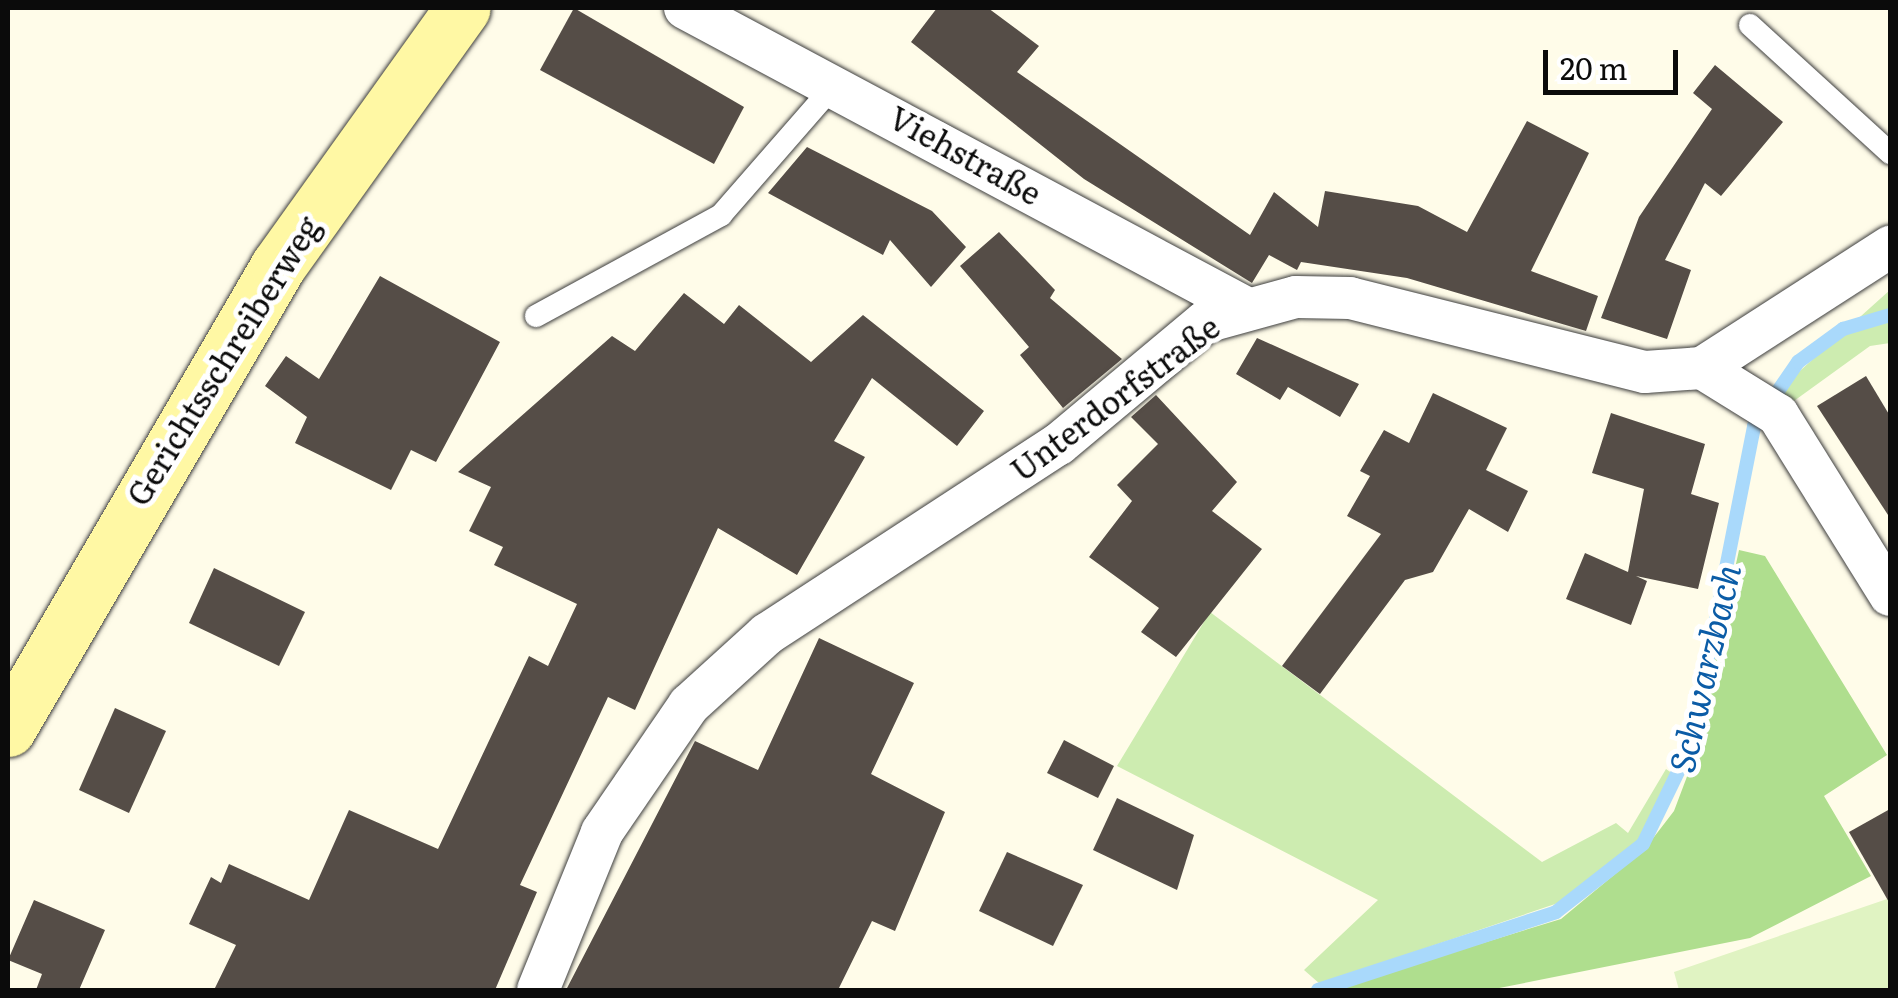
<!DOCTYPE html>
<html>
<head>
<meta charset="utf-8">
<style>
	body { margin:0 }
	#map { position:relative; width:1898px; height:998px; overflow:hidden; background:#fffce9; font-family:Literata,serif }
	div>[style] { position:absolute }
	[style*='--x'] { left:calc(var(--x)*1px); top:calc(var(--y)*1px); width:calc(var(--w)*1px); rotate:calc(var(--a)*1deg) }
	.green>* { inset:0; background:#cdecb0 }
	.forest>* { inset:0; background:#afde8e }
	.pitch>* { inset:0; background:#e0f3c2 }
	.stream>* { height:14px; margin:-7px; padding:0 7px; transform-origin:7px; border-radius:7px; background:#a9d9fb }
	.building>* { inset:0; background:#554d47 }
	.roads { filter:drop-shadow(0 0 2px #3e3e3e) drop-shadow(0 0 2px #3e3e3e) }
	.lane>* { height:22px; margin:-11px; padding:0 11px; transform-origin:11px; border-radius:11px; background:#fff }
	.street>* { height:42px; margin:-21px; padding:0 21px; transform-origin:21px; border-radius:21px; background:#fff }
	.secondary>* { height:55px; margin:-27.5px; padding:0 27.5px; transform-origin:27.5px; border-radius:27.5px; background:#fff8a4 }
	span { translate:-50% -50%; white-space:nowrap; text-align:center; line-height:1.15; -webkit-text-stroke:10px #fff; paint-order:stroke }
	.street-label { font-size:32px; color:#0b0b0b }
	.water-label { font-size:35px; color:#0b5ca6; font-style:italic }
	.frame { position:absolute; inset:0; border:10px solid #0b0b0b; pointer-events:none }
	.scale { position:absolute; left:1543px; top:50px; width:135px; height:45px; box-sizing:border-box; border:5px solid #0b0b0b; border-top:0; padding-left:12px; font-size:30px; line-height:35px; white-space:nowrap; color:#0b0b0b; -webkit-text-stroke:8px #fff; paint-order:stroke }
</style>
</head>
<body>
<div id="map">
	<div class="green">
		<div style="clip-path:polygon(1890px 290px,1890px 343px,1870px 346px,1787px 406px,1774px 394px)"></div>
		<div style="clip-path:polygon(1210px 612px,1542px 862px,1616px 823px,1628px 833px,1666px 769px,1676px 776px,1641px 844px,1564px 901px,1320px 984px,1304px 970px,1378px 900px,1117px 766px)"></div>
	</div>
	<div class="forest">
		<div style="clip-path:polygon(1739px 550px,1765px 556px,1887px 755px,1824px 796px,1871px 876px,1750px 938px,1489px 990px,1330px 990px,1561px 919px,1644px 850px,1674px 811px,1694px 758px)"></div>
	</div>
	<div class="pitch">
		<div style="clip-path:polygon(1890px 898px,1890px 990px,1679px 990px,1674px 972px)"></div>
	</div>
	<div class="stream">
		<div style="--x:1318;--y:990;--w:250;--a:-18.1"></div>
		<div style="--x:1556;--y:912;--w:110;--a:-38"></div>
		<div style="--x:1643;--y:844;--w:110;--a:-64.1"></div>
		<div style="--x:1691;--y:745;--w:325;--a:-78.8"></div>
		<div style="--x:1754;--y:426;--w:78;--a:-55.5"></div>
		<div style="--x:1798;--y:362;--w:56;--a:-36.3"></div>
		<div style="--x:1843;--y:329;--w:49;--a:-16.6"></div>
	</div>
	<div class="building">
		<div style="clip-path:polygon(574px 8px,744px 107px,714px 164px,540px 70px)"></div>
		<div style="clip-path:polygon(937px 8px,988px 8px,1039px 46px,1017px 72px,1250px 235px,1274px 192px,1318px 227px,1325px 191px,1418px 206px,1467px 232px,1527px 121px,1589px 153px,1531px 271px,1598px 296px,1586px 331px,1407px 278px,1301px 262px,1297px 270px,1269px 255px,1252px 283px,1084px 179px,911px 42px)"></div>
		<div style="clip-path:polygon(1715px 65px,1783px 122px,1721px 196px,1705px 183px,1665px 260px,1691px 270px,1667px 339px,1601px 318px,1639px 217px,1712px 109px,1693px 93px)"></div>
		<div style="clip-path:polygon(807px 147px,932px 211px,966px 247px,931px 287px,890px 240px,883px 255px,768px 193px)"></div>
		<div style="clip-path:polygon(999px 232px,1055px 290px,1050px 298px,1122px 359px,1063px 408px,1020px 355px,1029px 347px,960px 266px)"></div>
		<div style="clip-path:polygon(380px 276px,500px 342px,436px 462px,411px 450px,391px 490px,295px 443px,307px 417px,265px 386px,286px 356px,319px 379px)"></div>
		<div style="clip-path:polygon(684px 293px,724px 324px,739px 305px,811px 362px,863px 315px,984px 411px,957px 446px,872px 378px,834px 441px,865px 457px,797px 575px,718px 528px,635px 710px,608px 697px,520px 885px,537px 892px,495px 990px,214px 990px,236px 945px,189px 924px,211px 877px,221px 883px,229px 864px,309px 900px,349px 810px,438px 849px,529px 656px,548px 666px,577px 604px,494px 565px,503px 547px,469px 531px,491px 487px,458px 472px,612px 336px,635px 351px)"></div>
		<div style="clip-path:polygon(1257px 338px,1359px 384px,1340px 417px,1288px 387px,1280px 400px,1236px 374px)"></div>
		<div style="clip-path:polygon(1866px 376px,1890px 416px,1890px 518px,1817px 406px)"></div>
		<div style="clip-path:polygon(1433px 393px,1507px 428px,1486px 470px,1528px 491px,1508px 532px,1469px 509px,1433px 572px,1405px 580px,1320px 694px,1282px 666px,1381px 534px,1347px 516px,1370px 476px,1360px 471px,1384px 430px,1409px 443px)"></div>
		<div style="clip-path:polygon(1156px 395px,1237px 482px,1212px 511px,1262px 549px,1176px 657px,1141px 632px,1159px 608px,1089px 557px,1132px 501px,1117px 485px,1158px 444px,1131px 417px)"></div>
		<div style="clip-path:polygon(1611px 413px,1705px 444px,1691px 494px,1719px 503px,1698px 589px,1636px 576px,1647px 581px,1631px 625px,1566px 599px,1585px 553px,1628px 572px,1644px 489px,1592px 473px)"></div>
		<div style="clip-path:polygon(214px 568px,305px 612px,279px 666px,189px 623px)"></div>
		<div style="clip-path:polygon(819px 638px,914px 683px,871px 774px,945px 812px,895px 931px,872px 921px,838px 990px,566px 990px,695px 741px,758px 770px)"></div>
		<div style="clip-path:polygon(115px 708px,166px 731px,129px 813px,79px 790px)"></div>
		<div style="clip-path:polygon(1064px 740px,1114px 766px,1098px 798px,1047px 773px)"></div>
		<div style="clip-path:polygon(1117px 798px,1194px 835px,1177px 890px,1093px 850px)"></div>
		<div style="clip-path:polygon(1890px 809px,1890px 904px,1849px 832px)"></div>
		<div style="clip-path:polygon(1007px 852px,1083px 885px,1053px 946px,979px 911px)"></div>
		<div style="clip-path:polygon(34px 900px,105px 930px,79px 990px,36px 990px,42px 974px,8px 960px)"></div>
	</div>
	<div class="roads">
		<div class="lane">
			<div style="--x:1750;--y:25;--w:190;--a:42.4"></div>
			<div style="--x:536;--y:316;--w:211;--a:-28.6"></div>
			<div style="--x:721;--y:215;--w:175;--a:-48.9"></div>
		</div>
		<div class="street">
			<div style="--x:685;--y:8;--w:634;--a:28.14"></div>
			<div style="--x:1702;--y:368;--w:89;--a:31.7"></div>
			<div style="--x:1778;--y:415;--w:212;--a:58.1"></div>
			<div style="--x:538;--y:990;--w:170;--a:-67.9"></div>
			<div style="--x:602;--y:832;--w:154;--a:-55.6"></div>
			<div style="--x:689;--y:705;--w:105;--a:-42.3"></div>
			<div style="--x:767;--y:634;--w:348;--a:-33.1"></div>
			<div style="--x:1059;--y:444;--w:190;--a:-39.9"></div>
			<div style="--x:1205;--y:322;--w:94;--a:-15.4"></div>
			<div style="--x:1296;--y:297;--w:54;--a:1.1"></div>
			<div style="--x:1350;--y:298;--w:304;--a:14.1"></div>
			<div style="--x:1645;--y:372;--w:57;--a:-4"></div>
			<div style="--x:1702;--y:368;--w:224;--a:-32.8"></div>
		</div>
		<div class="secondary">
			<div style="--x:8;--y:729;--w:536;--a:-59.75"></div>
			<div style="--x:278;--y:266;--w:317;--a:-54.4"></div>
		</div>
	</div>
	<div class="street-label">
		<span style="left:966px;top:154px;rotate:29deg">Viehstraße</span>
		<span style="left:222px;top:360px;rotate:-58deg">Gerichtsschreiberweg</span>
		<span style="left:1114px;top:397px;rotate:-37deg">Unterdorfstraße</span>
	</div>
	<div class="water-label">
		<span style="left:1703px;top:668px;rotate:-77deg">Schwarzbach</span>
	</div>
	<div class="frame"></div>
	<div class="scale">20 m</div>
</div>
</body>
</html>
